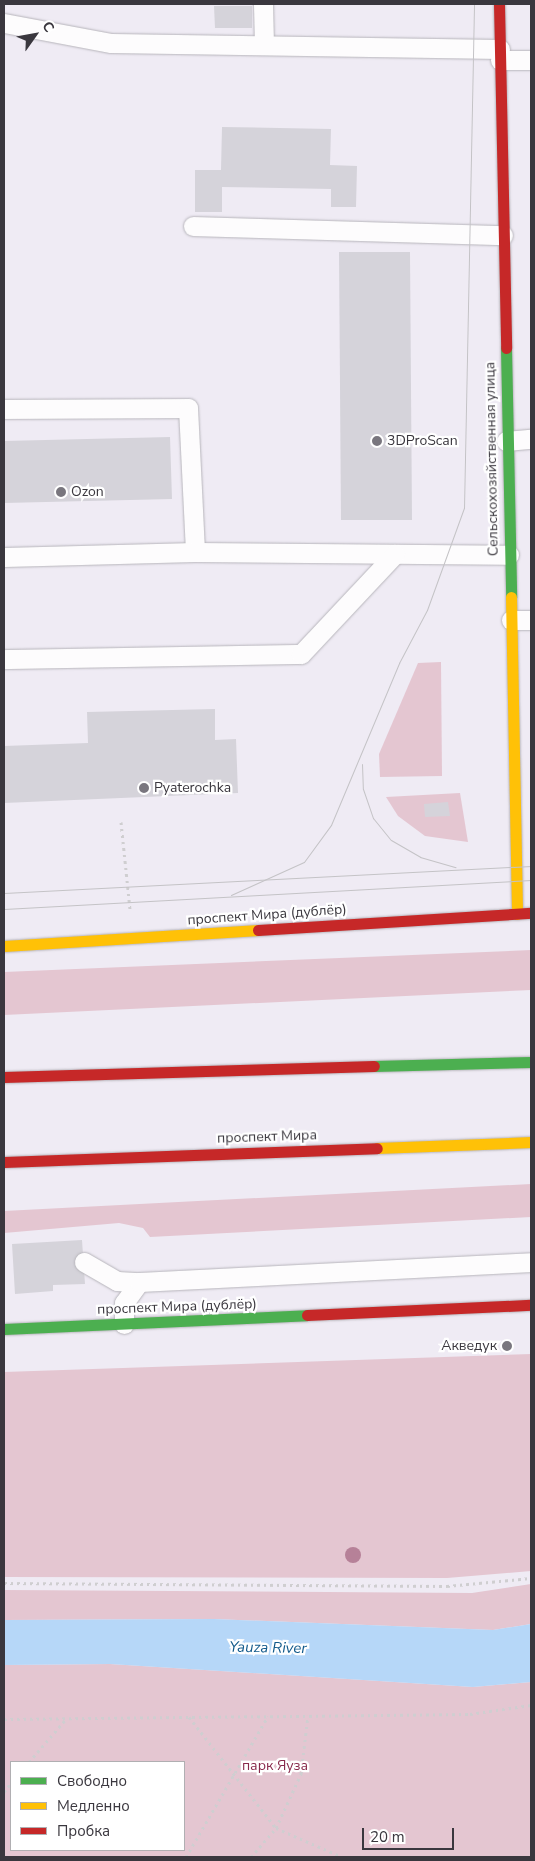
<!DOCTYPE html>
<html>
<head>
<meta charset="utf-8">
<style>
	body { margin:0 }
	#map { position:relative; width:535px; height:1861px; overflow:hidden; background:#efebf4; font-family:"Nunito Sans",sans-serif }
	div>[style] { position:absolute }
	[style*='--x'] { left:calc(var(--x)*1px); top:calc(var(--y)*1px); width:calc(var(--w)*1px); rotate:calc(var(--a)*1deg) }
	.green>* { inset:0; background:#e4c6d1 }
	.water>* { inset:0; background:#b6d7f8 }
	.building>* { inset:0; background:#d5d3da }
	.path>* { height:3px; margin-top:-1.5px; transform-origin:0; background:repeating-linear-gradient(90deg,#cfced0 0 2.5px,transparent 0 6.5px) }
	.roads { filter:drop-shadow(0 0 1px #b7b5bb) drop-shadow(0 0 1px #b7b5bb) }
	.lane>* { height:19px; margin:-9.5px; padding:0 9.5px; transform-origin:9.5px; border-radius:9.5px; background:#fdfcfd }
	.fast>* { height:11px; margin:-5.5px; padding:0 5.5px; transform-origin:5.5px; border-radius:5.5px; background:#4caf50 }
	.slow>* { height:11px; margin:-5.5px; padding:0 5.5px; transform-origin:5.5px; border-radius:5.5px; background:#ffc107 }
	.jam>* { height:11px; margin:-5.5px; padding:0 5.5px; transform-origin:5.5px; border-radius:5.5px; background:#c62828 }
	.tram>* { height:1px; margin:-0.5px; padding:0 0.5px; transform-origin:0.5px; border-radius:0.5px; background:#c4c3c6 }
	.trees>* { width:16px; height:16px; margin:-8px; border-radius:50%; background:#b68198 }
	.dots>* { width:14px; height:14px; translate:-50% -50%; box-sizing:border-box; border:2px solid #fff; border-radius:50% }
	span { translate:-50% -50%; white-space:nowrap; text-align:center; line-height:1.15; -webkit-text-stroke:4.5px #fff; paint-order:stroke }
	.poi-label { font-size:14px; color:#3a373e }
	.left { translate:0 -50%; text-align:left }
	.right { translate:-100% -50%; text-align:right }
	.street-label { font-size:14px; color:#3a373e }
	.park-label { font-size:14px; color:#882a4c }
	.water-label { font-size:15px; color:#11598a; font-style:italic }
	.frame { position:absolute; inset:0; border:5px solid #3a373e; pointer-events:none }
	.legend { position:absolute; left:10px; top:1761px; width:175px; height:90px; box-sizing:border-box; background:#fff; border:1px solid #b0afb2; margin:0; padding:6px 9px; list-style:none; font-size:15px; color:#3a373e }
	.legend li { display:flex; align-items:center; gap:10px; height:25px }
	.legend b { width:25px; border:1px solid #b0afb2 }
	.north { position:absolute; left:10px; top:10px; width:50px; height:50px; -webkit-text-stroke:4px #fff; paint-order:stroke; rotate:58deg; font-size:14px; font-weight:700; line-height:20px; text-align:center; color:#3a373e }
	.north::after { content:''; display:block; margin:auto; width:18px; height:22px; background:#3a373e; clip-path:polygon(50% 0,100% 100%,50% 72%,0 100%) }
	.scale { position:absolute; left:362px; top:1828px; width:92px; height:22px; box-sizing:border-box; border:2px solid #3a373e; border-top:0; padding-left:6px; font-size:15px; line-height:18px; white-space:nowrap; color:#3a373e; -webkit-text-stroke:4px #fff; paint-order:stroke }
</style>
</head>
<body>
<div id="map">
	<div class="green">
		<div style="clip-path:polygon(441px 662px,442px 776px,380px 777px,379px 754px,418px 663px)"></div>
		<div style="clip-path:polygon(460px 793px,468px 842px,425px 836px,398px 816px,386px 797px)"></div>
		<div style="clip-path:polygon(531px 950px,531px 990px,4px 1015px,4px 972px)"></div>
		<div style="clip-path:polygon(531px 1184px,531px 1217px,150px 1237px,143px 1228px,119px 1223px,4px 1233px,4px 1211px)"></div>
		<div style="clip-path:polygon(531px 1354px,531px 1571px,447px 1578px,4px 1577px,4px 1372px)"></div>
		<div style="clip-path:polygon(531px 1584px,531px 1624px,493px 1630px,214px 1619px,4px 1620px,4px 1590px,472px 1593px)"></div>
		<div style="clip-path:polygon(evenodd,110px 1664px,473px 1687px,531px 1682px,531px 1857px,4px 1857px,4px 1665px,110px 1664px,11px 1762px,184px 1762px,184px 1850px,11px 1850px,11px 1762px)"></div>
	</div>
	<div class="water">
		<div style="clip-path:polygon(214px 1619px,493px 1630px,531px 1624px,531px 1682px,473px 1687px,110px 1664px,4px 1665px,4px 1620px)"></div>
	</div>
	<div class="building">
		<div style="clip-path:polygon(214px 6px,252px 6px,252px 28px,215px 28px)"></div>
		<div style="clip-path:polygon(222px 127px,331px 129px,330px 165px,357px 166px,356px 207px,331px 207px,331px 189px,222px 187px,222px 212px,195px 212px,195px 170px,221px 170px)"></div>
		<div style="clip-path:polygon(339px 252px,410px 252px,412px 520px,341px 520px)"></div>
		<div style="clip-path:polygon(170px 437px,172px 499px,4px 503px,4px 441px)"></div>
		<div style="clip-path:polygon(215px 709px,215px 740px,236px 739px,238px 793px,4px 803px,4px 746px,88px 743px,87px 712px)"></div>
		<div style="clip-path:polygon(448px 802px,450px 816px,425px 817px,424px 804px)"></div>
		<div style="clip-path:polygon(82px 1240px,85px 1284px,53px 1285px,53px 1291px,15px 1294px,12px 1244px)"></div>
	</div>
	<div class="path">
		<div style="--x:121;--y:822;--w:87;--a:84.1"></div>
		<div style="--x:4;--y:1583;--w:443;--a:0.4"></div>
		<div style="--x:447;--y:1586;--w:84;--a:-5.4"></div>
		<div style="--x:189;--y:1717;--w:141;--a:51.9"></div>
		<div style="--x:276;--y:1828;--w:72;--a:23.7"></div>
		<div style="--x:4;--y:1719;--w:466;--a:-0.6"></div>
		<div style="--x:470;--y:1714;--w:62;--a:-8.4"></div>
		<div style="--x:29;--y:1762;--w:58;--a:-49.2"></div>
		<div style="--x:4;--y:1792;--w:11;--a:-52"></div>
		<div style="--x:186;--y:1857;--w:163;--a:-59.8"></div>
		<div style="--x:251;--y:1857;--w:38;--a:-49"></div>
		<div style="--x:276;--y:1828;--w:60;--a:-65.2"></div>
		<div style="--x:301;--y:1774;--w:59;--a:-83.2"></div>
	</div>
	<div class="roads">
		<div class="lane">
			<div style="--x:263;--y:4;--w:41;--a:88.6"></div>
			<div style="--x:4;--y:23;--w:109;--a:10.6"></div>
			<div style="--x:111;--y:43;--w:389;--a:0.9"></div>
			<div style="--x:500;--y:60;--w:31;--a:0"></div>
			<div style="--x:193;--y:226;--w:310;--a:1.7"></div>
			<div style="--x:4;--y:409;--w:184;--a:-0.3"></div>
			<div style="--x:188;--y:408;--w:144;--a:87.2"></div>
			<div style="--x:506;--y:441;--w:25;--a:-5"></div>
			<div style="--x:4;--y:557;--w:191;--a:-1.5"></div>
			<div style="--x:195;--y:552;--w:314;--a:0.5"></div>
			<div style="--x:511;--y:620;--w:20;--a:0"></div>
			<div style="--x:4;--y:659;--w:297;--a:-1"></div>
			<div style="--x:301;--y:654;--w:137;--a:-46.8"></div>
			<div style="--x:84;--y:1262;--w:38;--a:30"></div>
			<div style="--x:117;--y:1281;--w:22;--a:3"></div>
			<div style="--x:124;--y:1324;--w:21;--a:-90"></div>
			<div style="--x:124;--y:1303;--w:26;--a:-54"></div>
			<div style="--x:139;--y:1282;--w:393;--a:-2.9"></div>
		</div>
		<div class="fast">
			<div style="--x:506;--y:348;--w:249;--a:88.8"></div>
			<div style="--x:374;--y:1066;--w:157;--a:-1.5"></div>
			<div style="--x:4;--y:1329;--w:303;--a:-2.6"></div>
		</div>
		<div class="slow">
			<div style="--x:511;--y:597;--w:317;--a:88.9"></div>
			<div style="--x:4;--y:946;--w:255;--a:-3.6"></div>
			<div style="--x:377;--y:1148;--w:154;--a:-2.2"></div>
		</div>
		<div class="jam">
			<div style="--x:499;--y:4;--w:344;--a:88.8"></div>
			<div style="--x:258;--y:930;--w:274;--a:-3.6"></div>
			<div style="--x:4;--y:1077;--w:370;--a:-1.7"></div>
			<div style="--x:4;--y:1162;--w:373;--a:-2.1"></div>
			<div style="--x:307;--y:1315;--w:224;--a:-2.6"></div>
		</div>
	</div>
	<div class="tram">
		<div style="--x:362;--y:764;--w:25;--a:88"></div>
		<div style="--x:363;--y:789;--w:31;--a:71"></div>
		<div style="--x:373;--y:818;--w:28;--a:51"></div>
		<div style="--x:391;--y:840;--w:34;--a:30"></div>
		<div style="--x:420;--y:857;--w:37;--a:16"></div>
		<div style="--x:4;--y:893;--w:528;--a:-2.93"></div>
		<div style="--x:231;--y:895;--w:80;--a:-24.3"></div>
		<div style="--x:304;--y:862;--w:46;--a:-53.9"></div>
		<div style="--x:331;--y:825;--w:176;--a:-67.2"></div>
		<div style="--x:399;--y:663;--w:60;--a:-62.2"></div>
		<div style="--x:427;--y:610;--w:109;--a:-70.1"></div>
		<div style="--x:464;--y:508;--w:504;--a:-88.86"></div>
		<div style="--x:4;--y:909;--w:528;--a:-3.15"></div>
	</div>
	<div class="trees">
		<div style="left:353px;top:1555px"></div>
	</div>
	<div class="dots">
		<div style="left:377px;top:441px;background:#79767e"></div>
		<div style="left:61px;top:492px;background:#79767e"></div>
		<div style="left:144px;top:788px;background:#79767e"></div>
		<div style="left:507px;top:1346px;background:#79767e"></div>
	</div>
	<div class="poi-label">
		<span class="left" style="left:387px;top:441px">3DProScan</span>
		<span class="left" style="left:71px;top:492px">Ozon</span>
		<span class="left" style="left:154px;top:788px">Pyaterochka</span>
		<span class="right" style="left:497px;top:1346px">Акведук</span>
	</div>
	<div class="street-label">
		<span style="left:492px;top:459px;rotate:-91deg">Сельскохозяйственная улица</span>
		<span style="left:267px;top:915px;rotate:-4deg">проспект Мира (дублёр)</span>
		<span style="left:267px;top:1137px;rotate:-2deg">проспект Мира</span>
		<span style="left:177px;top:1307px;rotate:-2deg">проспект Мира (дублёр)</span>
	</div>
	<div class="park-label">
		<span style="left:275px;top:1766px">парк Яуза</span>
	</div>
	<div class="water-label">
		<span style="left:268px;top:1648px;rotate:1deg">Yauza River</span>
	</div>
	<div class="frame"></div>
	<ul class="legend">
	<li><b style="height:6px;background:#4caf50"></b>Свободно</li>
	<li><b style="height:6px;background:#ffc107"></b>Медленно</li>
	<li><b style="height:6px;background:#c62828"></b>Пробка</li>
	</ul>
	<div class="north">С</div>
	<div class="scale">20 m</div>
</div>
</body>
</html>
